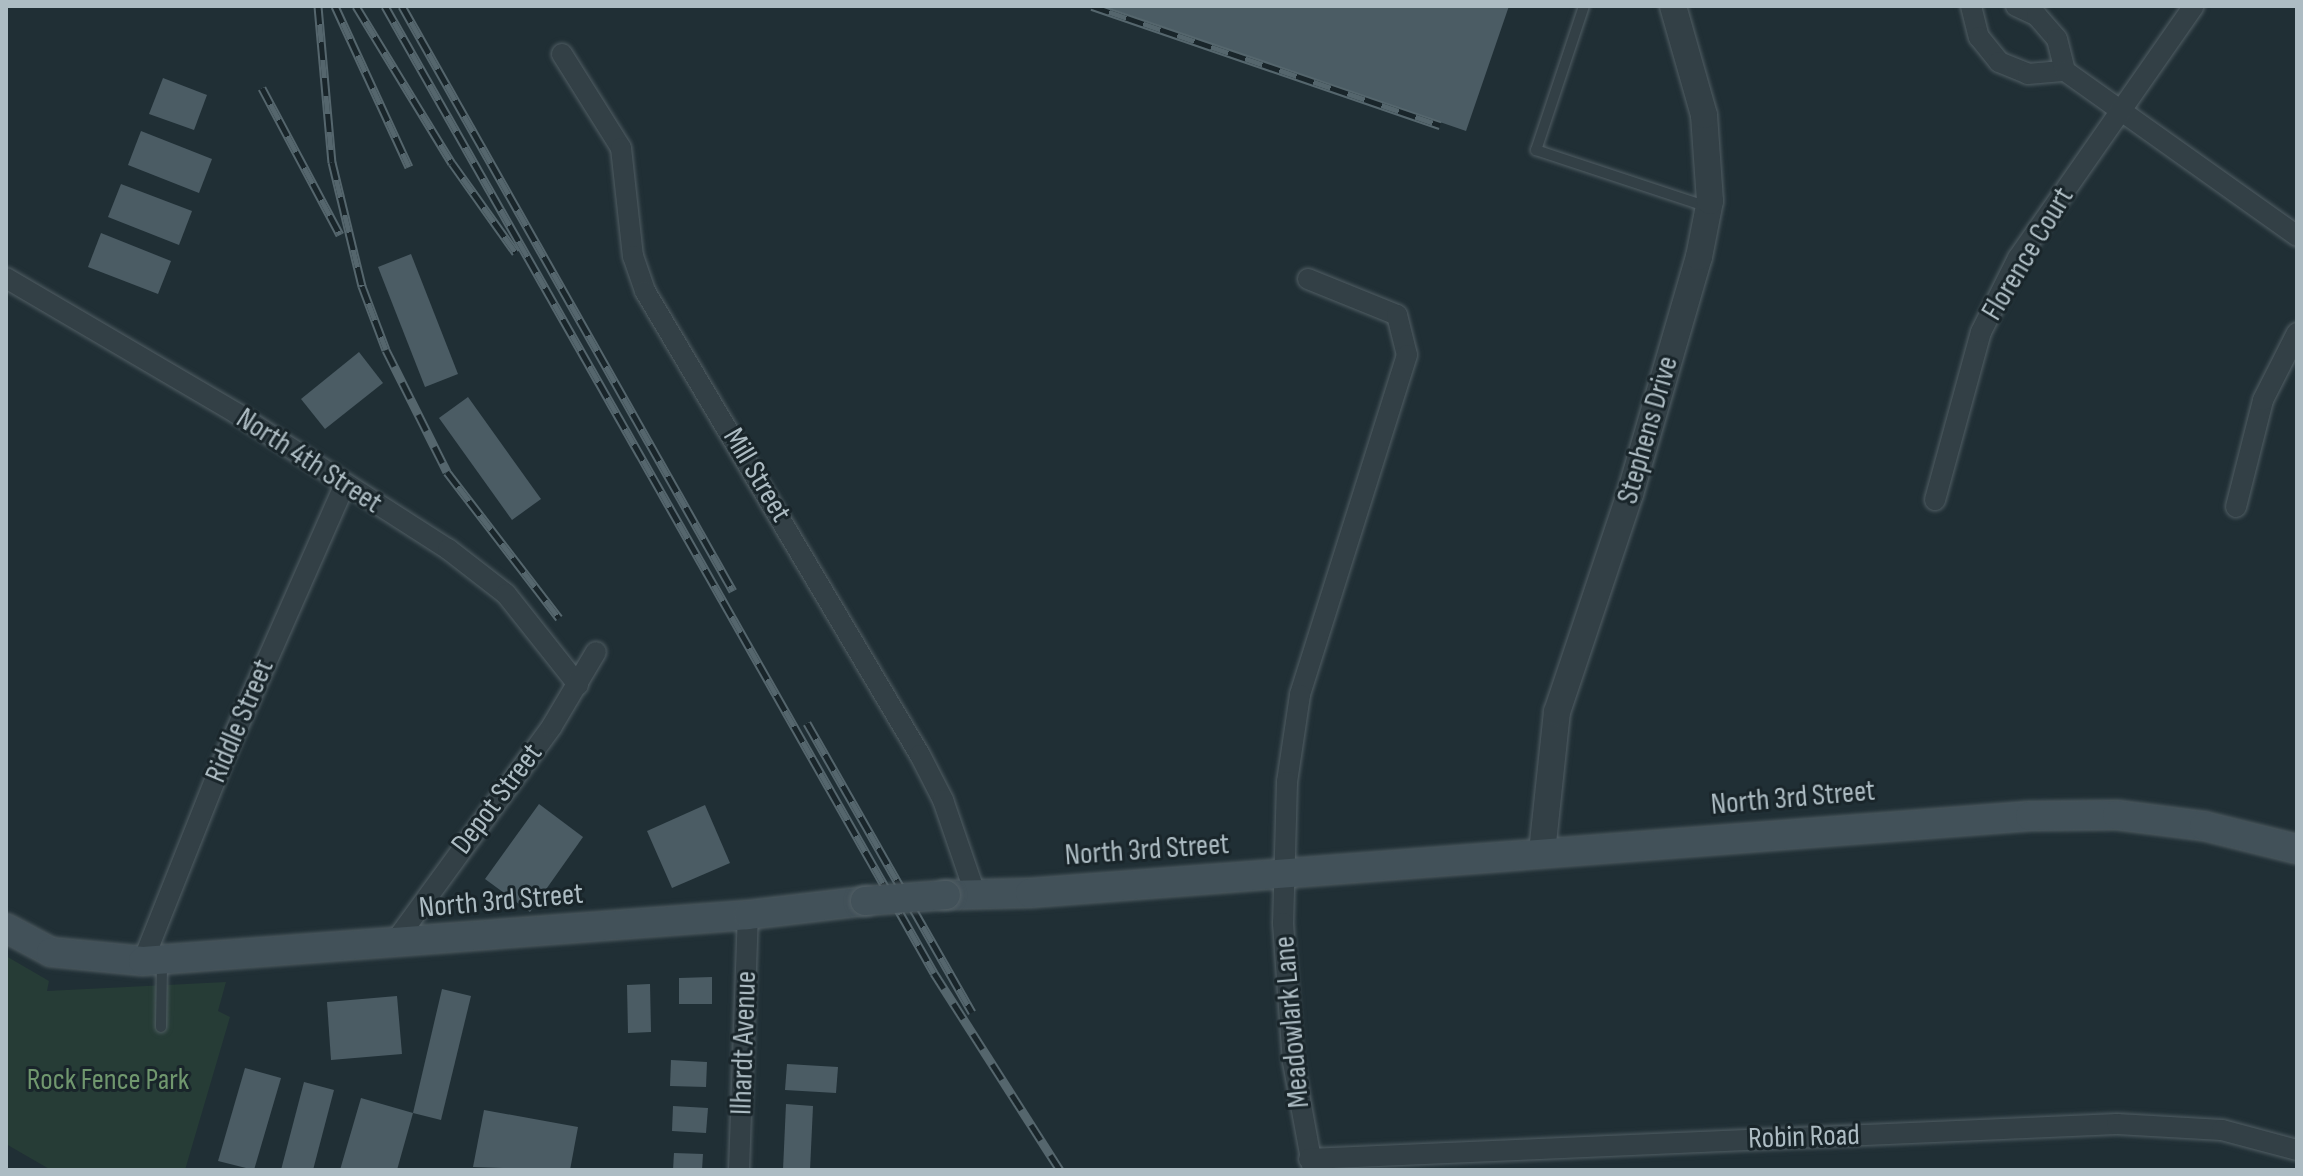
<!DOCTYPE html>
<html>
<head>
<meta charset="utf-8">
<style>
	body { margin:0 }
	#map { position:relative; width:2303px; height:1176px; overflow:hidden; background:#202f35; font-family:"Sofia Sans Condensed",sans-serif }
	div>[style] { position:absolute }
	[style*='--x'] { left:calc(var(--x)*1px); top:calc(var(--y)*1px); width:calc(var(--w)*1px); rotate:calc(var(--a)*1deg) }
	.green>* { inset:0; background:#263c36 }
	.building>* { inset:0; background:#4b5c64 }
	.roads { filter:drop-shadow(0 0 2px #515e64) drop-shadow(0 0 2px #515e64) }
	.service>* { height:10px; margin:-5px; padding:0 5px; transform-origin:5px; border-radius:5px; background:#334046 }
	.minor>* { height:20px; margin:-10px; padding:0 10px; transform-origin:10px; border-radius:10px; background:#334046 }
	.tertiary>* { height:26px; margin:-13px; padding:0 13px; transform-origin:13px; border-radius:13px; background:#334046 }
	.secondary>* { height:28px; margin:-14px; padding:0 14px; transform-origin:14px; border-radius:14px; background:#425159 }
	.rail>* { height:9px; margin-top:-4.5px; transform-origin:0; background:repeating-linear-gradient(90deg,#19252a 0 18px,#55666d 0 36px); box-sizing:border-box; border-block:2px solid #55666d }
	.bridges { filter:drop-shadow(0 0 2px #515e64) drop-shadow(0 0 2px #515e64) }
	.secondary-bridge>* { height:28px; margin:-14px; padding:0 14px; transform-origin:14px; border-radius:14px; background:#425159 }
	span { translate:-50% -50%; white-space:nowrap; text-align:center; line-height:1.15; -webkit-text-stroke:6px #19252a; paint-order:stroke }
	.street-label { font-size:30px; color:#adbcc3 }
	.park-label { font-size:30px; color:#70976e }
	.frame { position:absolute; inset:0; border:8px solid #adbcc3; pointer-events:none }
</style>
</head>
<body>
<div id="map">
	<div class="green">
		<div style="clip-path:polygon(6px 956px,49px 981px,47px 991px,226px 982px,218px 1011px,230px 1017px,185px 1170px,51px 1170px,6px 1144px)"></div>
	</div>
	<div class="building">
		<div style="clip-path:polygon(1103px 6px,1509px 6px,1466px 131px)"></div>
		<div style="clip-path:polygon(163px 78px,207px 95px,194px 130px,149px 114px)"></div>
		<div style="clip-path:polygon(141px 131px,212px 159px,199px 193px,128px 165px)"></div>
		<div style="clip-path:polygon(121px 184px,192px 211px,179px 245px,108px 217px)"></div>
		<div style="clip-path:polygon(101px 233px,171px 261px,158px 294px,88px 267px)"></div>
		<div style="clip-path:polygon(411px 254px,458px 374px,425px 387px,378px 267px)"></div>
		<div style="clip-path:polygon(359px 352px,383px 383px,325px 429px,301px 399px)"></div>
		<div style="clip-path:polygon(468px 397px,541px 499px,512px 520px,439px 418px)"></div>
		<div style="clip-path:polygon(539px 804px,583px 837px,530px 912px,485px 879px)"></div>
		<div style="clip-path:polygon(705px 805px,730px 863px,672px 888px,647px 831px)"></div>
		<div style="clip-path:polygon(712px 977px,712px 1004px,679px 1004px,679px 978px)"></div>
		<div style="clip-path:polygon(650px 984px,651px 1032px,628px 1033px,627px 985px)"></div>
		<div style="clip-path:polygon(442px 989px,471px 996px,441px 1120px,413px 1113px)"></div>
		<div style="clip-path:polygon(397px 996px,402px 1054px,331px 1060px,327px 1002px)"></div>
		<div style="clip-path:polygon(671px 1060px,707px 1062px,706px 1087px,670px 1086px)"></div>
		<div style="clip-path:polygon(787px 1064px,838px 1067px,836px 1093px,785px 1090px)"></div>
		<div style="clip-path:polygon(245px 1068px,281px 1078px,254px 1170px,218px 1161px)"></div>
		<div style="clip-path:polygon(304px 1082px,334px 1090px,313px 1170px,281px 1170px)"></div>
		<div style="clip-path:polygon(361px 1098px,413px 1113px,397px 1170px,340px 1170px)"></div>
		<div style="clip-path:polygon(786px 1104px,813px 1106px,810px 1170px,783px 1170px)"></div>
		<div style="clip-path:polygon(673px 1106px,708px 1108px,706px 1133px,672px 1131px)"></div>
		<div style="clip-path:polygon(484px 1110px,578px 1127px,570px 1170px,473px 1167px)"></div>
		<div style="clip-path:polygon(674px 1153px,703px 1154px,702px 1170px,673px 1170px)"></div>
	</div>
	<div class="roads">
		<div class="service">
			<div style="--x:1584;--y:6;--w:152;--a:108.4"></div>
			<div style="--x:1536;--y:150;--w:181;--a:18.3"></div>
			<div style="--x:161;--y:1027;--w:65;--a:-89.1"></div>
		</div>
		<div class="minor">
			<div style="--x:1971;--y:6;--w:32;--a:76"></div>
			<div style="--x:1979;--y:37;--w:32;--a:51"></div>
			<div style="--x:1999;--y:62;--w:31;--a:22"></div>
			<div style="--x:2028;--y:74;--w:37;--a:-5"></div>
			<div style="--x:2016;--y:6;--w:23;--a:25"></div>
			<div style="--x:2037;--y:16;--w:30;--a:49"></div>
			<div style="--x:2057;--y:39;--w:33;--a:76"></div>
			<div style="--x:562;--y:54;--w:111;--a:57.9"></div>
			<div style="--x:621;--y:148;--w:109;--a:83.7"></div>
			<div style="--x:633;--y:256;--w:37;--a:71"></div>
			<div style="--x:645;--y:291;--w:539;--a:59.35"></div>
			<div style="--x:920;--y:755;--w:51;--a:62.9"></div>
			<div style="--x:943;--y:800;--w:98;--a:71"></div>
			<div style="--x:2065;--y:71;--w:285;--a:35.4"></div>
			<div style="--x:6;--y:278;--w:267;--a:30.4"></div>
			<div style="--x:236;--y:413;--w:252;--a:32.7"></div>
			<div style="--x:448;--y:549;--w:73;--a:37.8"></div>
			<div style="--x:506;--y:594;--w:116;--a:51.6"></div>
			<div style="--x:1308;--y:279;--w:96;--a:22"></div>
			<div style="--x:1397;--y:315;--w:41;--a:76"></div>
			<div style="--x:1407;--y:355;--w:356;--a:107.5"></div>
			<div style="--x:1300;--y:695;--w:88;--a:98.5"></div>
			<div style="--x:1287;--y:782;--w:141;--a:91.6"></div>
			<div style="--x:1283;--y:923;--w:139;--a:85.9"></div>
			<div style="--x:1293;--y:1062;--w:110;--a:79.5"></div>
			<div style="--x:1935;--y:500;--w:174;--a:-74.7"></div>
			<div style="--x:1981;--y:332;--w:83;--a:-63.4"></div>
			<div style="--x:2018;--y:258;--w:307;--a:-55.1"></div>
			<div style="--x:2236;--y:507;--w:110;--a:-75.8"></div>
			<div style="--x:2263;--y:400;--w:75;--a:-63.1"></div>
			<div style="--x:394;--y:943;--w:268;--a:-53.9"></div>
			<div style="--x:552;--y:726;--w:86;--a:-59.3"></div>
			<div style="--x:143;--y:961;--w:211;--a:-68.3"></div>
			<div style="--x:221;--y:765;--w:307;--a:-66.2"></div>
			<div style="--x:1309;--y:1159;--w:809;--a:-2.48"></div>
			<div style="--x:2117;--y:1124;--w:105;--a:3.3"></div>
			<div style="--x:2222;--y:1130;--w:78;--a:14.9"></div>
			<div style="--x:739;--y:1170;--w:255;--a:-88"></div>
		</div>
		<div class="tertiary">
			<div style="--x:1542;--y:852;--w:141;--a:-83.9"></div>
			<div style="--x:1557;--y:712;--w:230;--a:-71.5"></div>
			<div style="--x:1630;--y:494;--w:247;--a:-73.8"></div>
			<div style="--x:1699;--y:257;--w:57;--a:-78.9"></div>
			<div style="--x:1710;--y:201;--w:86;--a:-94"></div>
			<div style="--x:1704;--y:115;--w:113;--a:-105.9"></div>
		</div>
		<div class="secondary">
			<div style="--x:946;--y:895;--w:84;--a:-1.4"></div>
			<div style="--x:1030;--y:893;--w:1003;--a:-4.4"></div>
			<div style="--x:2030;--y:816;--w:87;--a:-0.7"></div>
			<div style="--x:2117;--y:815;--w:88;--a:7.2"></div>
			<div style="--x:2204;--y:826;--w:96;--a:13.9"></div>
			<div style="--x:6;--y:928;--w:51;--a:28.1"></div>
			<div style="--x:51;--y:952;--w:92;--a:5.6"></div>
			<div style="--x:143;--y:961;--w:607;--a:-4.35"></div>
			<div style="--x:748;--y:915;--w:118;--a:-6.8"></div>
		</div>
	</div>
	<div class="rail">
		<div style="--x:318;--y:6;--w:157;--a:84.9"></div>
		<div style="--x:332;--y:162;--w:128;--a:76.4"></div>
		<div style="--x:362;--y:286;--w:68;--a:69.4"></div>
		<div style="--x:386;--y:350;--w:136;--a:63.4"></div>
		<div style="--x:447;--y:472;--w:184;--a:52.5"></div>
		<div style="--x:335;--y:6;--w:177;--a:65.3"></div>
		<div style="--x:356;--y:6;--w:184;--a:58.6"></div>
		<div style="--x:452;--y:163;--w:110;--a:54.6"></div>
		<div style="--x:385;--y:6;--w:1112;--a:60.41"></div>
		<div style="--x:934;--y:973;--w:234;--a:57.4"></div>
		<div style="--x:402;--y:6;--w:672;--a:60.5"></div>
		<div style="--x:1092;--y:6;--w:368;--a:18.9"></div>
		<div style="--x:262;--y:88;--w:166;--a:62"></div>
		<div style="--x:807;--y:723;--w:333;--a:60.3"></div>
	</div>
	<div class="bridges">
		<div class="secondary-bridge">
			<div style="--x:865;--y:901;--w:81;--a:-4.2"></div>
		</div>
	</div>
	<div class="street-label">
		<span style="left:2028px;top:254px;rotate:-59deg">Florence Court</span>
		<span style="left:1648px;top:430px;rotate:-74deg">Stephens Drive</span>
		<span style="left:309px;top:461px;rotate:33deg">North 4th Street</span>
		<span style="left:757px;top:475px;rotate:59deg">Mill Street</span>
		<span style="left:240px;top:721px;rotate:-67deg">Riddle Street</span>
		<span style="left:1793px;top:798px;rotate:-5deg">North 3rd Street</span>
		<span style="left:497px;top:799px;rotate:-53deg">Depot Street</span>
		<span style="left:1147px;top:850px;rotate:-4deg">North 3rd Street</span>
		<span style="left:501px;top:901px;rotate:-5deg">North 3rd Street</span>
		<span style="left:1292px;top:1022px;rotate:-95deg">Meadowlark Lane</span>
		<span style="left:744px;top:1043px;rotate:-88deg">Ilhardt Avenue</span>
		<span style="left:1804px;top:1137px;rotate:-2deg">Robin Road</span>
	</div>
	<div class="park-label">
		<span style="left:108px;top:1080px">Rock Fence Park</span>
	</div>
	<div class="frame"></div>
</div>
</body>
</html>
